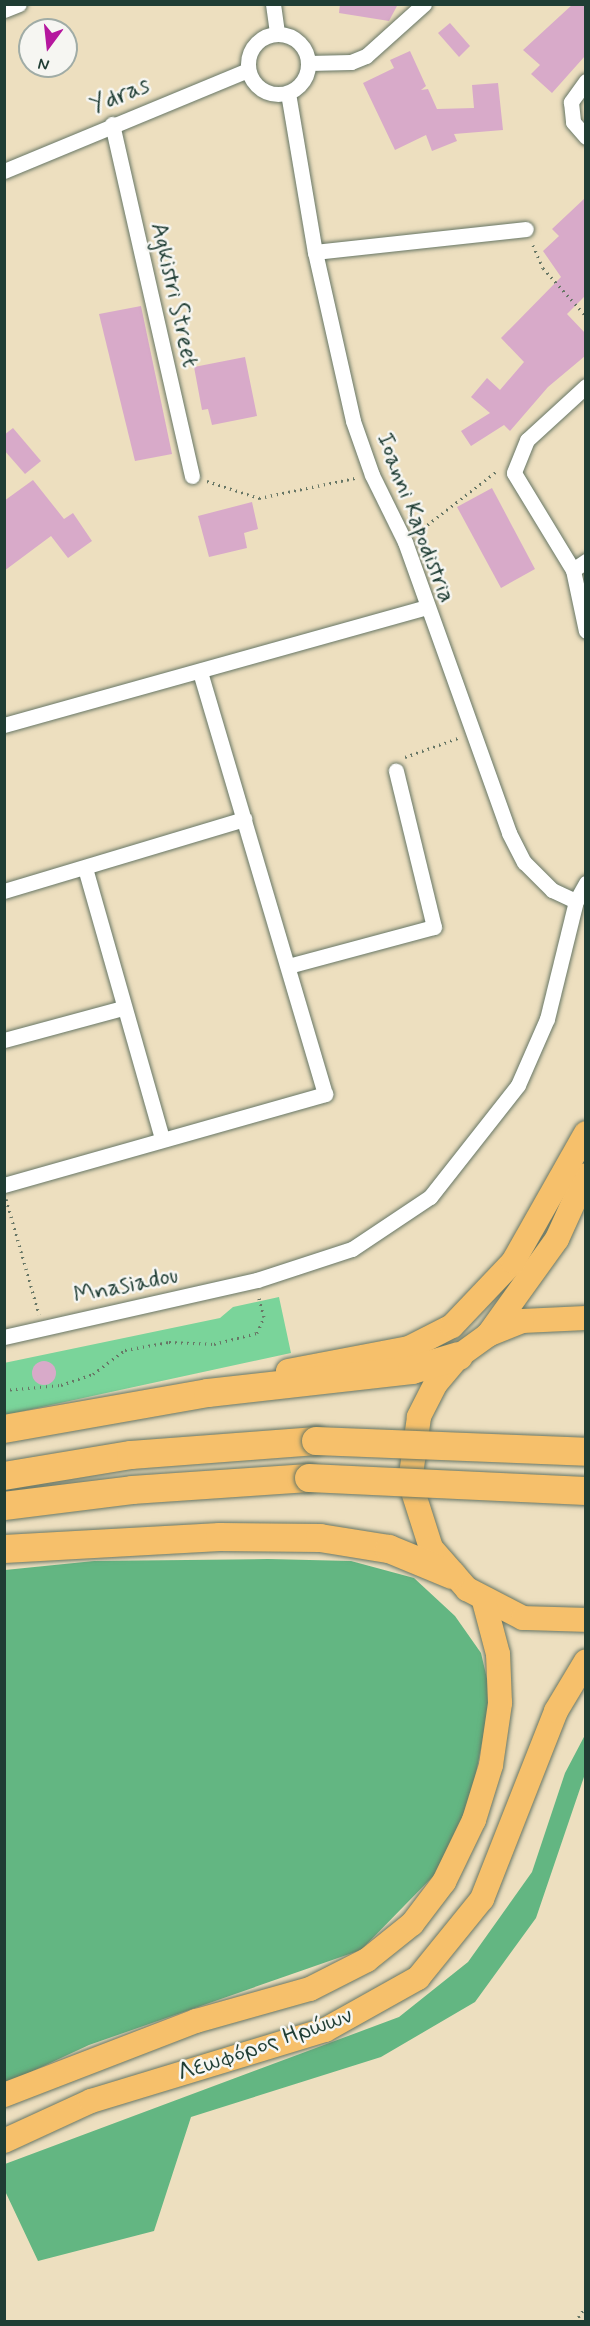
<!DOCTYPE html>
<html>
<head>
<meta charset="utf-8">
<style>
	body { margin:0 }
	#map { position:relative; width:590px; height:2326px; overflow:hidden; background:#eddfbf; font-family:Mynerve,sans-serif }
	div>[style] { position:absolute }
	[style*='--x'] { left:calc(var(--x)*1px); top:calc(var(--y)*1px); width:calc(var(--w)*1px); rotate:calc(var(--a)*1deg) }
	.green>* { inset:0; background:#7ad49a }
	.forest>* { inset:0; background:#63b682 }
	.building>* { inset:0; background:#d8aac9 }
	.round { border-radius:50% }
	.path>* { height:3px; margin-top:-1.5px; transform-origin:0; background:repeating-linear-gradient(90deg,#677665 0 1.5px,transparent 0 6px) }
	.roads { filter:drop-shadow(0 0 2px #677665) drop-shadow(0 0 2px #677665) }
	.street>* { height:15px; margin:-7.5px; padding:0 7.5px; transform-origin:7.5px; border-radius:7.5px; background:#fff }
	.street>.ring { margin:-7.5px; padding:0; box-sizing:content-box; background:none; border:15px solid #fff; border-radius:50% }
	.primary>* { height:24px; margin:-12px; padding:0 12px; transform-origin:12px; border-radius:12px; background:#f6c06b }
	.highway>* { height:28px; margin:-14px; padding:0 14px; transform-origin:14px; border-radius:14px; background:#f6c06b }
	.bridges { filter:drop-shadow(0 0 2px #677665) drop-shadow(0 0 2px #677665) }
	.highway-bridge>* { height:28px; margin:-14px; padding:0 14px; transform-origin:14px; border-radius:14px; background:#f6c06b }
	span { translate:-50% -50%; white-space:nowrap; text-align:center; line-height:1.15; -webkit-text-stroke:5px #f6f6f2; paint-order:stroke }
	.street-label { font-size:24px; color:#1f3d34 }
	.frame { position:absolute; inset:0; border:6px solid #1f3d34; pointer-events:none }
	.north { position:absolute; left:18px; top:18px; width:60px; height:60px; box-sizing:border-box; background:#f6f6f2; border:2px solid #a0aca6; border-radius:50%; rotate:195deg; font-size:16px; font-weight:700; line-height:24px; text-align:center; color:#1f3d34 }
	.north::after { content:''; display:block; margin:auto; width:21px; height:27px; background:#b5179e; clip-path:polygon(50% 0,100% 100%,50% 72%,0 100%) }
</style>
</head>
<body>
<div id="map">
	<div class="green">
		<div style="clip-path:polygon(279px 1297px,291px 1353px,5px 1415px,4px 1363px,220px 1318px,233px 1307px)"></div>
	</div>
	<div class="forest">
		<div style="clip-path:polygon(268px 1559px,351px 1561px,414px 1578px,455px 1616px,481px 1653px,491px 1696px,474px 1784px,447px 1862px,361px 1950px,89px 2045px,5px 2084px,5px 1570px,94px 1561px)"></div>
		<div style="clip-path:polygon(585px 1735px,585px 1774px,536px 1918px,475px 2002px,381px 2057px,191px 2117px,154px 2231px,38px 2261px,5px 2191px,5px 2164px,399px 2017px,468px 1962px,532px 1872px,565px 1773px)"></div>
	</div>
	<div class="building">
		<div style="clip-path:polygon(340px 4px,398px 4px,389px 21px,339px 13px)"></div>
		<div style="clip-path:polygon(573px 4px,585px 4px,585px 56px,552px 93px,531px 74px,540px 65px,523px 50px)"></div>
		<div style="clip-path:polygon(450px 23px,470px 46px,459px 57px,438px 33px)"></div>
		<div style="clip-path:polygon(410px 51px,426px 86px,421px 90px,428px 89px,437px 109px,474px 108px,472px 85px,498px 83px,503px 130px,454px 134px,457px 141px,432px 151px,426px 135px,395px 150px,363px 83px,394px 68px,390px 60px)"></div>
		<div style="clip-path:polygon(585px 198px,585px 296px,567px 314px,585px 333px,585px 356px,548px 387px,510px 431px,504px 425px,471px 446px,461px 431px,490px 413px,471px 397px,487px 378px,500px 390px,524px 362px,501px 338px,561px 277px,543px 251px,559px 236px,552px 229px)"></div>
		<div style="clip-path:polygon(141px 306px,172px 454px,135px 461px,99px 314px)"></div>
		<div style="clip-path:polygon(245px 357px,257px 416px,212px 425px,208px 409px,202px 410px,194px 367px)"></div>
		<div style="clip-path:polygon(13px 428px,41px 461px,25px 474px,4px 450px,4px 435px)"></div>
		<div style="clip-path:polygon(33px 480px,64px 519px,73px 513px,92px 541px,68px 558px,51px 536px,4px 571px,4px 501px)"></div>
		<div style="clip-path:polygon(492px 488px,535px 569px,501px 588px,457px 507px)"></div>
		<div style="clip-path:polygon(252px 502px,258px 529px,244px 533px,247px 548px,209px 557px,198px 516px)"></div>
		<div class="round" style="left:32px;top:1361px;width:24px;height:24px"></div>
	</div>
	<div class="path">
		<div style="--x:533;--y:245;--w:25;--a:67"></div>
		<div style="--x:543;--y:268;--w:64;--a:48.1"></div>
		<div style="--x:207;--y:481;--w:55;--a:18.1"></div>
		<div style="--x:259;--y:498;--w:98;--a:-11.8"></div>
		<div style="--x:418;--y:532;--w:100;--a:-37.7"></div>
		<div style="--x:405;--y:757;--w:56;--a:-19.7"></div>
		<div style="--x:6;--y:1199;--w:120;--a:74"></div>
		<div style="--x:4;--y:1390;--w:57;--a:-5"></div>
		<div style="--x:61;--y:1385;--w:34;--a:-19"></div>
		<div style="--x:93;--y:1374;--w:40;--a:-37"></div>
		<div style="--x:125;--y:1350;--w:45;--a:-10.3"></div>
		<div style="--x:169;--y:1342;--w:45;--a:2.5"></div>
		<div style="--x:214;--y:1344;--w:44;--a:-14.3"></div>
		<div style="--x:257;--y:1333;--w:17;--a:-66"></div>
		<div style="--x:264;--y:1317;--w:20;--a:-105"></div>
		<div style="--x:575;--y:2322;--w:19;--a:-55"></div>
	</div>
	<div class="roads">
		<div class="street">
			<div style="--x:273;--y:4;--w:29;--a:82"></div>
			<div style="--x:4;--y:10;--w:16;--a:-22"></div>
			<div class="ring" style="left:248px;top:34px;width:45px;height:45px"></div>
			<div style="--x:308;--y:63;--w:43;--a:-1.3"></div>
			<div style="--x:351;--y:62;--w:16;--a:-22"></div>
			<div style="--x:366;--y:56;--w:78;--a:-41.9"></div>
			<div style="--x:586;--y:81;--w:26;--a:126"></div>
			<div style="--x:571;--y:102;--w:20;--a:84"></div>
			<div style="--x:573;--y:122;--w:20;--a:49"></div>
			<div style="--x:288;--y:93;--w:161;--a:80.4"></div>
			<div style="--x:315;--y:252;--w:173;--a:77.3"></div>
			<div style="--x:353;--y:421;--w:57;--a:70.6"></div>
			<div style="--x:372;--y:475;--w:75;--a:63.8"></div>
			<div style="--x:405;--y:542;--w:309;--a:70.3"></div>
			<div style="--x:509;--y:833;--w:33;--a:63"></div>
			<div style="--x:524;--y:862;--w:40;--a:45"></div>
			<div style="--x:552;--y:890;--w:26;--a:25"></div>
			<div style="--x:576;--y:901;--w:21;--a:-61"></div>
			<div style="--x:112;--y:124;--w:361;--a:77.2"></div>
			<div style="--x:4;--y:171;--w:264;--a:-22.5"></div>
			<div style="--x:315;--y:252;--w:212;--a:-6.2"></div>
			<div style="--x:586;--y:386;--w:80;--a:137.5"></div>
			<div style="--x:527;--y:440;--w:35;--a:112"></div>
			<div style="--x:514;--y:473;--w:114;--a:58.7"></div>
			<div style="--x:573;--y:570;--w:62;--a:78"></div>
			<div style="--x:573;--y:570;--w:16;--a:-35"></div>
			<div style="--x:4;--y:725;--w:439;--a:-15.6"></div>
			<div style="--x:85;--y:868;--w:281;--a:74.1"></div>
			<div style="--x:4;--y:891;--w:251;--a:-16.7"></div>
			<div style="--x:288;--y:966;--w:151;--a:-15"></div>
			<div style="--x:434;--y:927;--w:161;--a:-103.7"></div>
			<div style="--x:4;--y:1040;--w:123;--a:-15.1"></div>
			<div style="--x:4;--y:1185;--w:334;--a:-15.8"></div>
			<div style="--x:325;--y:1094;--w:441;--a:-106.5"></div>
			<div style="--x:4;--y:1337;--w:259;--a:-12.7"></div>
			<div style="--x:257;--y:1280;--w:100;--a:-18.1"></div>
			<div style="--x:352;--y:1249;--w:94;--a:-33.7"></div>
			<div style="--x:430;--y:1197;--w:142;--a:-51.8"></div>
			<div style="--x:518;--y:1085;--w:72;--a:-66.3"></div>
			<div style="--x:547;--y:1019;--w:122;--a:-76.2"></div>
		</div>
		<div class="primary">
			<div style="--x:586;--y:1318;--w:64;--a:177.3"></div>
			<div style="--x:522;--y:1321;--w:37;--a:158"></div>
			<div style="--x:488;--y:1335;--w:36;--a:144"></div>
			<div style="--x:459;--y:1356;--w:35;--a:130"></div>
			<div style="--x:436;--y:1383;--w:38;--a:117"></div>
			<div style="--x:419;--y:1417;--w:66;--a:97.9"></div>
			<div style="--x:410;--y:1482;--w:69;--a:72.3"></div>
			<div style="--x:431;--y:1548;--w:55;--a:48.7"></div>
			<div style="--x:467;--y:1589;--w:63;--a:27.4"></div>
			<div style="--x:523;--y:1618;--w:63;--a:1.8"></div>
			<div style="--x:488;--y:1335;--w:118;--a:-54.3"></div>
			<div style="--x:557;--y:1239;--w:70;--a:-65.6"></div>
			<div style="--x:288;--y:1371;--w:123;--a:-10.8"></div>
			<div style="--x:409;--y:1348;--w:48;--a:-27.1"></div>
			<div style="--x:452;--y:1326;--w:88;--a:-46.4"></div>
			<div style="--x:513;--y:1262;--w:148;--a:-60.5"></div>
			<div style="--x:4;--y:2095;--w:206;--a:-21.1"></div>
			<div style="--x:196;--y:2021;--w:118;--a:-15.7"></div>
			<div style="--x:310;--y:1989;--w:64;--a:-27"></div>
			<div style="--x:367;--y:1960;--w:58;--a:-38.7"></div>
			<div style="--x:412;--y:1924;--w:53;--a:-52.7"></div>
			<div style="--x:444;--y:1882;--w:69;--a:-64.2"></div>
			<div style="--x:474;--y:1820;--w:58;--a:-72.8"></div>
			<div style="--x:491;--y:1765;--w:63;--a:-81.7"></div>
			<div style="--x:500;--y:1703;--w:49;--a:-92.3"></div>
			<div style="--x:498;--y:1654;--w:55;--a:-104.8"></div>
			<div style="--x:4;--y:2141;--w:96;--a:-24.7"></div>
			<div style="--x:91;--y:2101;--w:245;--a:-16.9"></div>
			<div style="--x:325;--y:2030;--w:107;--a:-29.2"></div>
			<div style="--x:418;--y:1978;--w:102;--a:-51"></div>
			<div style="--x:482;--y:1899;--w:202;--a:-68.5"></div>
			<div style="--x:556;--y:1711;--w:58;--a:-59"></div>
		</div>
		<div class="highway">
			<div style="--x:4;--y:1429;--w:207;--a:-10"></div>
			<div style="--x:208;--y:1393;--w:205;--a:-6.4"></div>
			<div style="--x:412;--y:1370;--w:49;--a:-16.6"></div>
			<div style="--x:4;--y:1476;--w:129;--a:-9.4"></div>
			<div style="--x:131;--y:1455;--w:186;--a:-4.3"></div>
			<div style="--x:4;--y:1506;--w:129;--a:-7.1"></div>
			<div style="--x:132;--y:1490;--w:177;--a:-3.9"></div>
			<div style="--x:4;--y:1549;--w:216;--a:-3.2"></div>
			<div style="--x:220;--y:1537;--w:100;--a:0.6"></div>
			<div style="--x:320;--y:1538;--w:70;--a:9.1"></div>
			<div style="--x:389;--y:1549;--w:68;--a:22.4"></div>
		</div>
	</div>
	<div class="bridges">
		<div class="highway-bridge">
			<div style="--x:316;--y:1441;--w:270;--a:2.3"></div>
			<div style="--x:309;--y:1478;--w:277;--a:2.7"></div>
		</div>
	</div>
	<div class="street-label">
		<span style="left:120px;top:96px;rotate:-22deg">Ydras</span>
		<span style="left:174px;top:295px;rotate:77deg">Agkistri Street</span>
		<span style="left:415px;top:518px;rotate:69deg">Ioanni Kapodistria</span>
		<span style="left:126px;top:1286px;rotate:-12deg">Mnasiadou</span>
		<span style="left:265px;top:2045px;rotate:-19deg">Λεωφόρος Ηρώων</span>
	</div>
	<div class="frame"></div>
	<div class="north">N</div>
</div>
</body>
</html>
